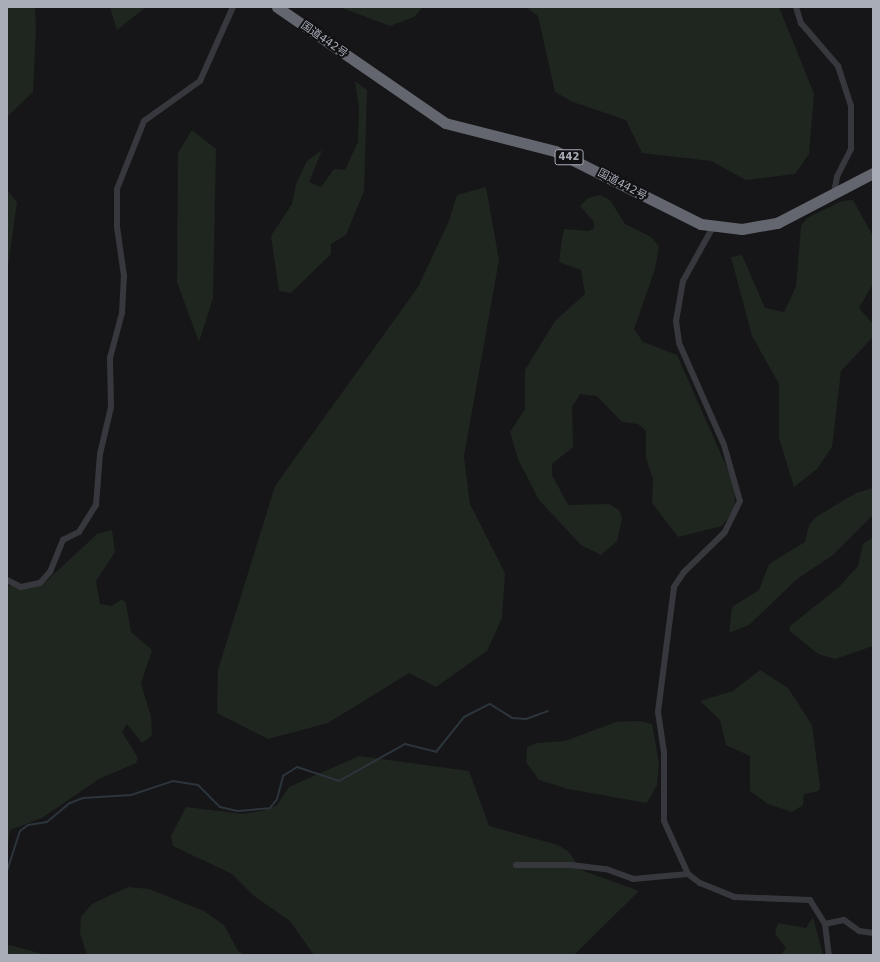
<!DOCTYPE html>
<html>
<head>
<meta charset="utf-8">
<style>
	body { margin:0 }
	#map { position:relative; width:880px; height:962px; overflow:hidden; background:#161618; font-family:"DejaVu Sans","Noto Sans JP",sans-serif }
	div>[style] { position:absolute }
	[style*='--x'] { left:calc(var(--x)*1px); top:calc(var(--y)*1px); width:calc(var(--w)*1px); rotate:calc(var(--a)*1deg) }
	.green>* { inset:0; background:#1e261f }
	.stream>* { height:2px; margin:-1px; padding:0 1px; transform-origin:1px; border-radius:1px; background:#2c353c }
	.street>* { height:6px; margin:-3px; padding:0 3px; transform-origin:3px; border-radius:3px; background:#37383d }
	.highway>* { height:11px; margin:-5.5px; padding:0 5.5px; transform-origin:5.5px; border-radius:5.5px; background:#63666e }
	span { translate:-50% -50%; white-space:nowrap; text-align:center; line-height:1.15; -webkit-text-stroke:4px #111113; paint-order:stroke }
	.shield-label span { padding:1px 3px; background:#111113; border:1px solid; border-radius:3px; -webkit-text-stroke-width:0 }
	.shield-label { font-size:10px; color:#a8adb8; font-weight:700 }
	.street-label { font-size:11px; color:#a8adb8 }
	.frame { position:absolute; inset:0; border:8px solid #a8adb8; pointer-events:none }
</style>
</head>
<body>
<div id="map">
	<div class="green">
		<div style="clip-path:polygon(7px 7px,35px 7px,36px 28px,33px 92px,7px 117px)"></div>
		<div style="clip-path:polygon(110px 7px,146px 7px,117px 30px)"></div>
		<div style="clip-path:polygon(339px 7px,423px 7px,414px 17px,390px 26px)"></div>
		<div style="clip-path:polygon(526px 7px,779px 7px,814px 94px,809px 154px,795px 174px,746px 180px,711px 161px,642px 153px,626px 120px,573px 102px,555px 92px,538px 16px)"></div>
		<div style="clip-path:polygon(355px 81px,367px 90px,364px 191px,346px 235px,331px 244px,331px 254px,291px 293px,279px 291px,271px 236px,292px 204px,296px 184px,307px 161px,322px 150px,309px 182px,321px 187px,334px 169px,345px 170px,358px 142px,359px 108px)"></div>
		<div style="clip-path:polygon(192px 130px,216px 149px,213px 298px,199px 342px,177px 282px,178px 153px)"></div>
		<div style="clip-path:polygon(486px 187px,499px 260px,464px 456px,470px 504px,505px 573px,502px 618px,487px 651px,436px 687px,409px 673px,328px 723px,268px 739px,217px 713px,218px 670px,275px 486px,418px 287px,449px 221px,457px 195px)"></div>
		<div style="clip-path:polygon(7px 190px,17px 202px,7px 274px)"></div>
		<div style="clip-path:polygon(600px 195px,610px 200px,625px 224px,651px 237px,659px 246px,655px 269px,634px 329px,643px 342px,677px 355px,736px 488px,734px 510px,722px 526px,678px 537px,652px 503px,653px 479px,646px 458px,646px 431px,638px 424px,622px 422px,597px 396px,580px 394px,572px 407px,573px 447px,552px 464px,552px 475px,568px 505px,609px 504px,619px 510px,622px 518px,617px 541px,601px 555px,581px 545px,539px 500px,518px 459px,510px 432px,525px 409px,525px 370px,555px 321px,585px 294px,581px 270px,559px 262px,562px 239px,564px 229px,589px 231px,594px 228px,594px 222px,580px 206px,588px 198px)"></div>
		<div style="clip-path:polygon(853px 200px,873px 236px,873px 284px,859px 308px,873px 324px,873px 337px,841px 371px,832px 447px,817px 469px,794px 487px,779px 438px,779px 384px,752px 336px,731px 257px,742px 255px,765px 308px,784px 312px,796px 287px,801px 226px,807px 218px,842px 201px)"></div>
		<div style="clip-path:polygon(873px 488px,873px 515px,833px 555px,797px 579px,749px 625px,729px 633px,732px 607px,759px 590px,769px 564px,805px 542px,809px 525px,816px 517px,856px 493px)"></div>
		<div style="clip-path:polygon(112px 530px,115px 552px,96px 581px,100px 604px,112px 606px,122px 599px,126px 603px,131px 632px,152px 650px,141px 683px,151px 717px,152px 735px,142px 743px,127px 724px,122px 732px,138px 758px,136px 763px,99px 779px,42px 818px,10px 830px,7px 854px,7px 586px,41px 586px,97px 534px)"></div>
		<div style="clip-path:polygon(873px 537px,873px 646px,835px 659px,818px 654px,790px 631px,790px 626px,839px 587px,858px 566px,863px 544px)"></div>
		<div style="clip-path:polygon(760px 670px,788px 688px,812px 725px,820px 786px,819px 791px,804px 794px,803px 805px,792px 812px,768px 804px,750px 791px,750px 756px,726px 745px,720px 720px,700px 701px,733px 691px)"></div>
		<div style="clip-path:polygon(640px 721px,652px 724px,659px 763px,657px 785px,647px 803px,568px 789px,539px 780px,526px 762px,527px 747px,537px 743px,565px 741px,616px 722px)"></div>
		<div style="clip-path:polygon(359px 756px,469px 771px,489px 826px,558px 845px,568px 851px,581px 870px,639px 891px,574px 955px,314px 955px,290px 921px,254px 896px,232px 874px,173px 846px,171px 836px,186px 807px,243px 814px,266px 810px,277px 805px,289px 787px)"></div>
		<div style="clip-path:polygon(128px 887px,149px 889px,204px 911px,224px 925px,238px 951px,245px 955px,87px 955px,80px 933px,81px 917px,92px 904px)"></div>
		<div style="clip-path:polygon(813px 917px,823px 955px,781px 955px,786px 948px,775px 934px,778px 923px,806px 928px)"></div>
		<div style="clip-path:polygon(7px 945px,10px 945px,46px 955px,7px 955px)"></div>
	</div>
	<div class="stream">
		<div style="--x:7;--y:871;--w:42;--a:-72"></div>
		<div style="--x:20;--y:831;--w:10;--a:-37"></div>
		<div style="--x:28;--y:825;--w:19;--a:-9"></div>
		<div style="--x:47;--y:822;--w:30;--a:-40"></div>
		<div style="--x:70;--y:803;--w:14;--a:-21"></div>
		<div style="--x:83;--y:798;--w:48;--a:-3.6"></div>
		<div style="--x:131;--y:795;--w:44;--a:-18.4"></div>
		<div style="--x:173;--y:781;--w:25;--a:9"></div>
		<div style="--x:198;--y:785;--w:31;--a:45"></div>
		<div style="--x:220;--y:807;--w:18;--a:13"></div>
		<div style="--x:238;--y:811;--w:32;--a:-5"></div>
		<div style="--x:270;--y:808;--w:11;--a:-52"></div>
		<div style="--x:277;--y:799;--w:24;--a:-75"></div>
		<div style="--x:283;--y:776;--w:17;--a:-33"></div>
		<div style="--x:297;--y:767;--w:44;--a:18.4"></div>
		<div style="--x:339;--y:781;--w:76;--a:-29.3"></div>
		<div style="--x:405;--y:744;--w:32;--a:14"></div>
		<div style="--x:436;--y:752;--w:45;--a:-51.3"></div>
		<div style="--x:464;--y:717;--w:29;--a:-27"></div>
		<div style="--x:490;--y:704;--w:26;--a:32"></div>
		<div style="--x:512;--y:718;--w:14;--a:4"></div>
		<div style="--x:526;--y:719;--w:23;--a:-20"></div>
	</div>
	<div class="street">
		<div style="--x:796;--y:7;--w:17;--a:73"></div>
		<div style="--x:801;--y:23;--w:57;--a:49.3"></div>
		<div style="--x:838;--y:66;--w:42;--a:72"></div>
		<div style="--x:851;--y:106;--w:43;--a:90"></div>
		<div style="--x:851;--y:149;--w:31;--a:117"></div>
		<div style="--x:837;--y:177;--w:16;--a:101"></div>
		<div style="--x:713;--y:227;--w:62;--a:119.1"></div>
		<div style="--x:683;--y:281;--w:41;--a:99.9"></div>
		<div style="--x:676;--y:321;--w:22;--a:82"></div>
		<div style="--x:679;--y:343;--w:111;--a:66.2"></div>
		<div style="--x:724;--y:445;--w:58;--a:74.1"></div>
		<div style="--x:740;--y:501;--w:34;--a:116"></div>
		<div style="--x:725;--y:532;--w:57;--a:135.7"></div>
		<div style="--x:684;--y:572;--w:18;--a:124"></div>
		<div style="--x:674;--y:587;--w:126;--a:97.3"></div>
		<div style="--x:658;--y:712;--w:40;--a:81.5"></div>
		<div style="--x:664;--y:752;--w:69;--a:90"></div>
		<div style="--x:664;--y:821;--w:58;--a:65.6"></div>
		<div style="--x:688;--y:874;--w:15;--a:37"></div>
		<div style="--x:700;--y:883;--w:37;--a:22"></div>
		<div style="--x:734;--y:897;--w:76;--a:2.3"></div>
		<div style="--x:810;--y:900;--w:28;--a:58"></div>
		<div style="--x:825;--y:924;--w:31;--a:83"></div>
		<div style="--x:7;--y:580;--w:16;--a:27"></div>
		<div style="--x:21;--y:587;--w:19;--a:-12"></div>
		<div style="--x:40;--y:583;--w:15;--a:-48"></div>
		<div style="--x:50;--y:572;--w:35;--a:-68"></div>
		<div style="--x:63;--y:540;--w:18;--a:-27"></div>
		<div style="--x:79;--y:532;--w:32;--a:-58"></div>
		<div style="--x:96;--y:505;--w:51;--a:-85.5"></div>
		<div style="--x:100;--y:454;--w:48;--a:-76.8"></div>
		<div style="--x:111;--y:407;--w:49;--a:-91.2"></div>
		<div style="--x:110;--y:358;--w:47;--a:-75.1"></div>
		<div style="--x:122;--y:313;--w:37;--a:-87"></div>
		<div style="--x:124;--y:276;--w:49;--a:-98.1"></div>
		<div style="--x:117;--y:227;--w:38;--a:-90"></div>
		<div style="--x:117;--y:189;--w:73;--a:-68.3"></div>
		<div style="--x:144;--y:121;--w:69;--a:-35.5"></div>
		<div style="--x:200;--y:81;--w:81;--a:-66"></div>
		<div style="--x:516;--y:865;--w:55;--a:0"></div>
		<div style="--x:571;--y:865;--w:35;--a:7"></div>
		<div style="--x:606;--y:869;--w:29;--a:20"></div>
		<div style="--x:633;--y:879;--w:55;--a:-5.2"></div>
		<div style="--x:825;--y:924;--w:19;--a:-12"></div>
		<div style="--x:844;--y:920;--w:19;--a:36"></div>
		<div style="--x:859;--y:931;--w:14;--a:8"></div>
	</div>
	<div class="highway">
		<div style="--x:277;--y:7;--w:204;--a:34.6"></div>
		<div style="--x:445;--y:123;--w:114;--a:14.3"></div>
		<div style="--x:555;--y:151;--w:163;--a:26.6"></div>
		<div style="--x:701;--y:224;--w:41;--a:7"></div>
		<div style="--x:742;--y:229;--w:36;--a:-10"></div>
		<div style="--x:777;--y:223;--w:108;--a:-27.5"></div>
	</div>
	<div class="shield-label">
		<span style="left:569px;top:157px">442</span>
	</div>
	<div class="street-label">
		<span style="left:324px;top:40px;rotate:35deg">国道442号</span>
		<span style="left:622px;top:185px;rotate:28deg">国道442号</span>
	</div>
	<div class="frame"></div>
</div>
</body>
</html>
